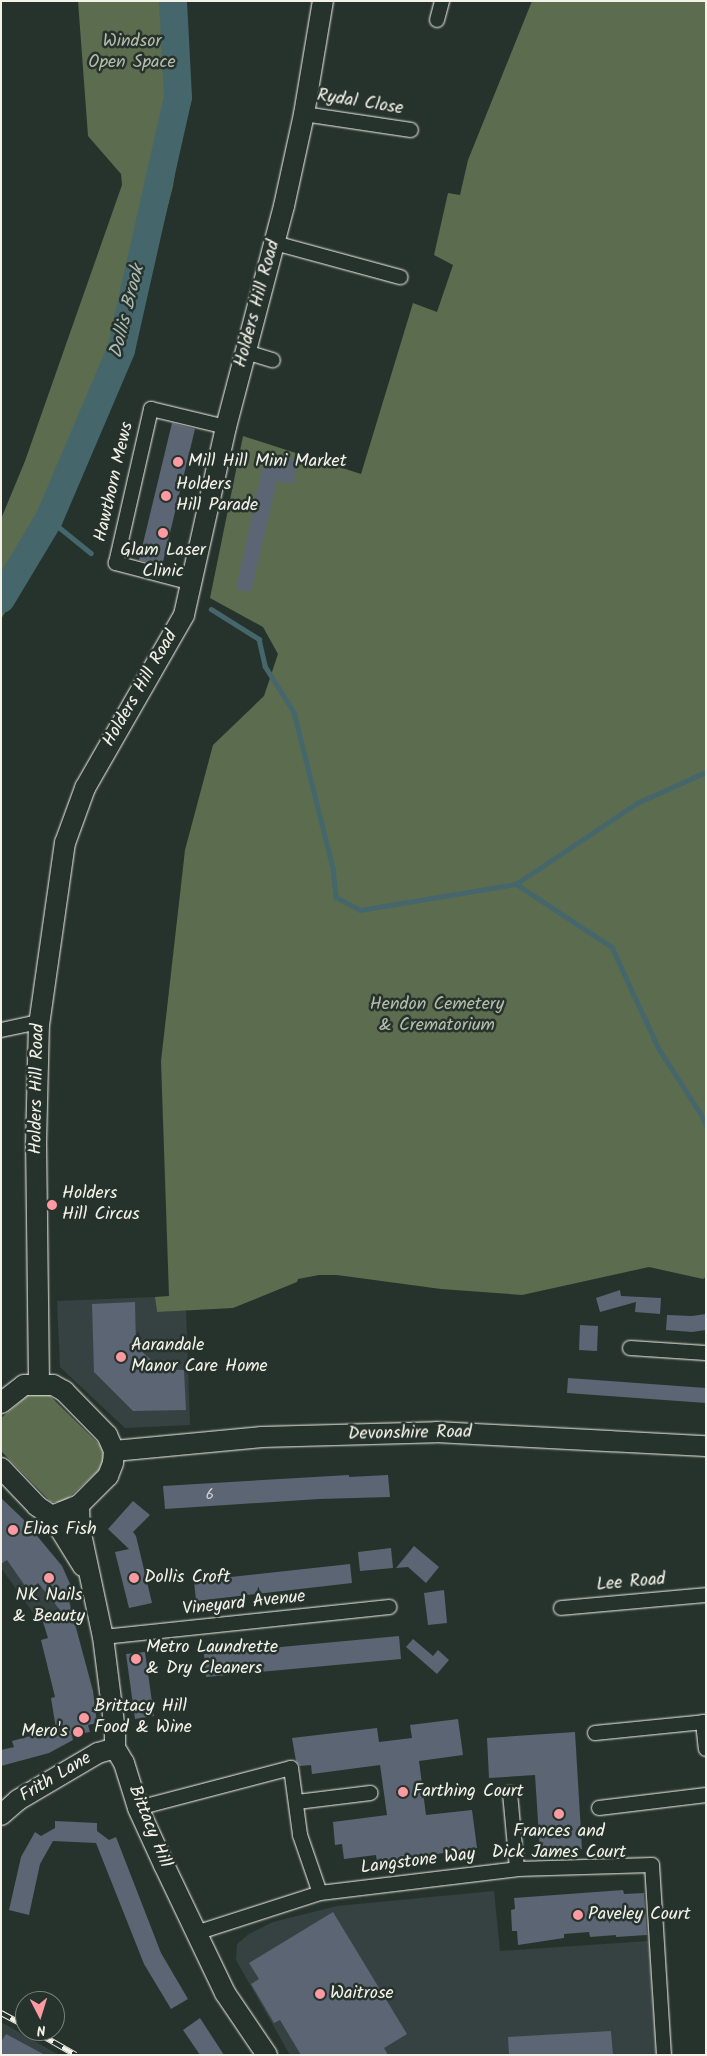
<!DOCTYPE html>
<html>
<head>
<meta charset="utf-8">
<style>
	body { margin:0 }
	#map { position:relative; width:707px; height:2056px; overflow:hidden; background:#26332d; font-family:Kalam,sans-serif }
	div>[style] { position:absolute }
	[style*='--x'] { left:calc(var(--x)*1px); top:calc(var(--y)*1px); width:calc(var(--w)*1px); rotate:calc(var(--a)*1deg) }
	.built>* { inset:0; background:#364242 }
	.green>* { inset:0; background:#5c6c4e }
	.stream>* { height:4.5px; margin:-2.25px; padding:0 2.25px; transform-origin:2.25px; border-radius:2.25px; background:#45676b }
	.river>* { height:28px; margin:-14px; padding:0 14px; transform-origin:14px; border-radius:14px; background:#45676b }
	.building>* { inset:0; background:#5b6573 }
	.roads { filter:drop-shadow(0 0 1px #f4f1e8) drop-shadow(0 0 1px #f4f1e8) }
	.street>* { height:14px; margin:-7px; padding:0 7px; transform-origin:7px; border-radius:7px; background:#26332d }
	.secondary>* { height:20px; margin:-10px; padding:0 10px; transform-origin:10px; border-radius:10px; background:#26332d }
	.rail>* { height:5.5px; margin-top:-2.75px; transform-origin:0; background:repeating-linear-gradient(90deg,#26332d 0 11px,#f4f1e8 0 22px); box-sizing:border-box; border-block:1px solid #f4f1e8 }
	.dots>* { width:14px; height:14px; translate:-50% -50%; box-sizing:border-box; border:2px solid #26332d; border-radius:50% }
	span { translate:-50% -50%; white-space:nowrap; text-align:center; line-height:1.15; -webkit-text-stroke:5px #26332d; paint-order:stroke }
	.number-label { font-size:15px; color:#cececb }
	.number-label span { -webkit-text-stroke-width:0 }
	.park-label { font-size:18px; color:#b7bcaa }
	.street-label { font-size:18px; color:#f4f1e8 }
	.poi-label { font-size:18px; color:#f4f1e8 }
	.left { translate:0 -50%; text-align:left }
	.right { translate:-100% -50%; text-align:right }
	.water-label { font-size:19px; color:#aebab6; font-style:italic }
	.frame { position:absolute; inset:0; border:2px solid #f4f1e8; pointer-events:none }
	.north { position:absolute; left:15px; top:1991px; width:50px; height:50px; box-sizing:border-box; background:#26332d; border:1px solid #787f78; border-radius:50%; rotate:175deg; font-size:14px; font-weight:700; line-height:20px; text-align:center; color:#f4f1e8 }
	.north::after { content:''; display:block; margin:auto; width:18px; height:22px; background:#ff9aa2; clip-path:polygon(50% 0,100% 100%,50% 72%,0 100%) }
</style>
</head>
<body>
<div id="map">
	<div class="built">
		<div style="clip-path:polygon(155px 1297px,157px 1312px,186px 1310px,190px 1425px,125px 1428px,60px 1367px,57px 1301px)"></div>
		<div style="clip-path:polygon(1px 1498px,23px 1519px,62px 1566px,74px 1593px,69px 1597px,71px 1607px,34px 1614px,1px 1568px)"></div>
		<div style="clip-path:polygon(494px 1891px,500px 1951px,649px 1941px,656px 2055px,290px 2055px,236px 1960px,237px 1944px,249px 1934px,273px 1922px,337px 1906px)"></div>
		<div style="clip-path:polygon(1px 2022px,59px 2055px,1px 2055px)"></div>
	</div>
	<div class="green">
		<div style="clip-path:polygon(78px 1px,183px 1px,184px 36px,177px 133px,181px 134px,173px 186px,150px 275px,111px 394px,46px 547px,1px 619px,1px 519px,25px 461px,122px 185px,121px 174px,88px 136px)"></div>
		<div style="clip-path:polygon(532px 1px,706px 1px,706px 1277px,703px 1279px,649px 1267px,522px 1295px,441px 1289px,337px 1275px,319px 1275px,298px 1279px,297px 1282px,233px 1308px,157px 1312px,155px 1297px,169px 1296px,161px 1061px,185px 850px,213px 745px,264px 696px,278px 654px,263px 627px,210px 598px,243px 436px,361px 474px,413px 303px,437px 312px,453px 265px,434px 255px,448px 193px,460px 195px,468px 160px)"></div>
		<div style="clip-path:polygon(37px 1394px,49px 1395px,101px 1446px,104px 1457px,99px 1470px,64px 1502px,51px 1502px,1px 1451px,1px 1418px,27px 1396px)"></div>
	</div>
	<div class="stream">
		<div style="--x:49;--y:519;--w:54;--a:39"></div>
		<div style="--x:211;--y:609;--w:57;--a:32"></div>
		<div style="--x:259;--y:639;--w:28;--a:77"></div>
		<div style="--x:265;--y:666;--w:54;--a:57.8"></div>
		<div style="--x:294;--y:712;--w:161;--a:76"></div>
		<div style="--x:333;--y:868;--w:29;--a:84"></div>
		<div style="--x:336;--y:897;--w:27;--a:28"></div>
		<div style="--x:360;--y:910;--w:158;--a:-9.5"></div>
		<div style="--x:516;--y:884;--w:146;--a:-33.8"></div>
		<div style="--x:637;--y:803;--w:76;--a:-24.2"></div>
		<div style="--x:516;--y:884;--w:115;--a:33.3"></div>
		<div style="--x:612;--y:947;--w:112;--a:65.3"></div>
		<div style="--x:659;--y:1049;--w:81;--a:57.1"></div>
		<div style="--x:703;--y:1117;--w:9;--a:69"></div>
	</div>
	<div class="river">
		<div style="--x:1;--y:599;--w:93;--a:-59"></div>
		<div style="--x:49;--y:519;--w:184;--a:-66.9"></div>
		<div style="--x:121;--y:350;--w:259;--a:-77.3"></div>
		<div style="--x:178;--y:97;--w:96;--a:-93"></div>
	</div>
	<div class="building">
		<div style="clip-path:polygon(172px 423px,195px 429px,162px 566px,139px 560px)"></div>
		<div style="clip-path:polygon(266px 452px,298px 460px,293px 484px,277px 481px,251px 592px,236px 589px)"></div>
		<div style="clip-path:polygon(620px 1290px,621px 1296px,661px 1298px,660px 1314px,635px 1312px,636px 1302px,600px 1312px,596px 1298px)"></div>
		<div style="clip-path:polygon(135px 1302px,136px 1346px,161px 1369px,184px 1370px,186px 1410px,133px 1411px,94px 1372px,92px 1304px)"></div>
		<div style="clip-path:polygon(706px 1314px,706px 1330px,692px 1332px,666px 1330px,667px 1315px,692px 1316px)"></div>
		<div style="clip-path:polygon(580px 1325px,598px 1326px,597px 1351px,579px 1350px)"></div>
		<div style="clip-path:polygon(568px 1378px,706px 1388px,706px 1403px,567px 1393px)"></div>
		<div style="clip-path:polygon(349px 1475px,349px 1477px,388px 1475px,390px 1497px,319px 1499px,165px 1509px,163px 1486px)"></div>
		<div style="clip-path:polygon(1px 1498px,23px 1519px,62px 1566px,74px 1593px,68px 1598px,93px 1691px,97px 1723px,88px 1725px,90px 1732px,72px 1735px,73px 1740px,49px 1753px,1px 1766px,1px 1750px,14px 1747px,12px 1741px,56px 1729px,51px 1698px,55px 1697px,41px 1640px,48px 1638px,43px 1622px,50px 1621px,48px 1614px,60px 1610px,38px 1583px,28px 1590px,7px 1560px,1px 1564px)"></div>
		<div style="clip-path:polygon(133px 1501px,150px 1515px,133px 1532px,136px 1536px,152px 1603px,129px 1608px,115px 1552px,129px 1549px,108px 1529px)"></div>
		<div style="clip-path:polygon(414px 1546px,439px 1567px,426px 1583px,408px 1567px,396px 1568px)"></div>
		<div style="clip-path:polygon(391px 1548px,393px 1568px,360px 1571px,358px 1552px)"></div>
		<div style="clip-path:polygon(350px 1564px,352px 1583px,196px 1601px,194px 1581px)"></div>
		<div style="clip-path:polygon(444px 1590px,447px 1623px,428px 1625px,424px 1593px)"></div>
		<div style="clip-path:polygon(399px 1636px,401px 1659px,206px 1677px,204px 1654px)"></div>
		<div style="clip-path:polygon(413px 1639px,433px 1656px,438px 1650px,449px 1660px,437px 1674px,406px 1647px)"></div>
		<div style="clip-path:polygon(145px 1652px,154px 1716px,135px 1719px,126px 1654px)"></div>
		<div style="clip-path:polygon(458px 1719px,463px 1755px,419px 1761px,426px 1815px,472px 1810px,477px 1848px,377px 1863px,376px 1855px,344px 1859px,342px 1844px,335px 1845px,333px 1822px,387px 1815px,380px 1765px,312px 1774px,311px 1765px,300px 1766px,296px 1761px,292px 1738px,377px 1728px,379px 1742px,412px 1738px,410px 1725px)"></div>
		<div style="clip-path:polygon(575px 1732px,582px 1849px,540px 1852px,535px 1775px,489px 1778px,487px 1738px)"></div>
		<div style="clip-path:polygon(55px 1821px,97px 1823px,97px 1831px,109px 1840px,116px 1837px,161px 1953px,188px 1999px,171px 2009px,144px 1964px,96px 1843px,53px 1841px,40px 1864px,29px 1915px,9px 1910px,21px 1857px,35px 1832px,41px 1836px,55px 1828px)"></div>
		<div style="clip-path:polygon(623px 1890px,624px 1894px,644px 1893px,647px 1935px,616px 1937px,616px 1935px,590px 1937px,589px 1932px,564px 1934px,564px 1938px,518px 1945px,517px 1931px,512px 1931px,511px 1910px,515px 1909px,514px 1898px)"></div>
		<div style="clip-path:polygon(333px 1912px,407px 2034px,384px 2048px,388px 2055px,301px 2055px,280px 2020px,274px 2023px,251px 1984px,259px 1979px,249px 1963px)"></div>
		<div style="clip-path:polygon(200px 2018px,224px 2055px,200px 2055px,183px 2030px)"></div>
		<div style="clip-path:polygon(611px 2031px,613px 2055px,509px 2055px,508px 2037px)"></div>
		<div style="clip-path:polygon(6px 2034px,45px 2055px,1px 2055px,1px 2042px)"></div>
	</div>
	<div class="roads">
		<div class="street">
			<div style="--x:437;--y:20;--w:20;--a:-75"></div>
			<div style="--x:304;--y:114;--w:108;--a:8.5"></div>
			<div style="--x:275;--y:243;--w:130;--a:15.2"></div>
			<div style="--x:246;--y:352;--w:28;--a:17"></div>
			<div style="--x:192;--y:583;--w:79;--a:-165.3"></div>
			<div style="--x:116;--y:563;--w:158;--a:-77.2"></div>
			<div style="--x:151;--y:409;--w:77;--a:13.5"></div>
			<div style="--x:1;--y:1030;--w:33;--a:-12"></div>
			<div style="--x:33;--y:1023;--w:6;--a:18"></div>
			<div style="--x:630;--y:1348;--w:76;--a:3.8"></div>
			<div style="--x:561;--y:1608;--w:146;--a:-5.1"></div>
			<div style="--x:103;--y:1637;--w:288;--a:-6"></div>
			<div style="--x:703;--y:1722;--w:27;--a:84"></div>
			<div style="--x:595;--y:1733;--w:112;--a:-5.7"></div>
			<div style="--x:510;--y:1793;--w:76;--a:84.7"></div>
			<div style="--x:297;--y:1802;--w:74;--a:-7"></div>
			<div style="--x:138;--y:1808;--w:158;--a:-14.7"></div>
			<div style="--x:291;--y:1768;--w:68;--a:82.3"></div>
			<div style="--x:300;--y:1835;--w:61;--a:71"></div>
			<div style="--x:599;--y:1808;--w:108;--a:-6.9"></div>
			<div style="--x:196;--y:1933;--w:130;--a:-17.9"></div>
			<div style="--x:320;--y:1893;--w:198;--a:-6.9"></div>
			<div style="--x:517;--y:1869;--w:135;--a:-1.7"></div>
			<div style="--x:652;--y:1865;--w:190;--a:86.4"></div>
		</div>
		<div class="secondary">
			<div style="--x:39;--y:1383;--w:238;--a:-90.7"></div>
			<div style="--x:36;--y:1145;--w:120;--a:-88.6"></div>
			<div style="--x:39;--y:1025;--w:184;--a:-81.9"></div>
			<div style="--x:65;--y:843;--w:59;--a:-70"></div>
			<div style="--x:85;--y:788;--w:199;--a:-60.2"></div>
			<div style="--x:184;--y:615;--w:193;--a:-77.4"></div>
			<div style="--x:226;--y:427;--w:228;--a:-75.3"></div>
			<div style="--x:284;--y:206;--w:94;--a:-77.7"></div>
			<div style="--x:304;--y:114;--w:115;--a:-80.5"></div>
			<div style="--x:1;--y:1403;--w:29;--a:-38"></div>
			<div style="--x:24;--y:1385;--w:29;--a:0"></div>
			<div style="--x:53;--y:1385;--w:13;--a:29"></div>
			<div style="--x:64;--y:1391;--w:62;--a:45.7"></div>
			<div style="--x:107;--y:1435;--w:17;--a:66"></div>
			<div style="--x:114;--y:1451;--w:12;--a:95"></div>
			<div style="--x:113;--y:1463;--w:14;--a:111"></div>
			<div style="--x:108;--y:1476;--w:41;--a:135"></div>
			<div style="--x:79;--y:1505;--w:29;--a:158"></div>
			<div style="--x:114;--y:1451;--w:149;--a:-5.4"></div>
			<div style="--x:262;--y:1437;--w:174;--a:-1.6"></div>
			<div style="--x:436;--y:1432;--w:270;--a:3"></div>
			<div style="--x:1;--y:1468;--w:52;--a:46.5"></div>
			<div style="--x:37;--y:1506;--w:18;--a:34"></div>
			<div style="--x:79;--y:1505;--w:24;--a:88"></div>
			<div style="--x:80;--y:1529;--w:110;--a:78"></div>
			<div style="--x:103;--y:1637;--w:95;--a:82.7"></div>
			<div style="--x:115;--y:1731;--w:17;--a:90"></div>
			<div style="--x:115;--y:1748;--w:17;--a:59"></div>
			<div style="--x:124;--y:1763;--w:47;--a:72.7"></div>
			<div style="--x:138;--y:1808;--w:63;--a:65.5"></div>
			<div style="--x:164;--y:1865;--w:142;--a:64.5"></div>
			<div style="--x:225;--y:1993;--w:75;--a:55.9"></div>
			<div style="--x:52;--y:1516;--w:59;--a:58.2"></div>
			<div style="--x:1;--y:1815;--w:23;--a:-41"></div>
			<div style="--x:18;--y:1800;--w:93;--a:-30.4"></div>
			<div style="--x:98;--y:1753;--w:18;--a:-16"></div>
		</div>
	</div>
	<div class="rail">
		<div style="--x:1;--y:2013;--w:27;--a:28"></div>
		<div style="--x:34;--y:2031;--w:48;--a:29.7"></div>
	</div>
	<div class="dots">
		<div style="left:178px;top:462px;background:#ff9aa2"></div>
		<div style="left:166px;top:496px;background:#ff9aa2"></div>
		<div style="left:163px;top:533px;background:#ff9aa2"></div>
		<div style="left:52px;top:1205px;background:#ff9aa2"></div>
		<div style="left:121px;top:1357px;background:#ff9aa2"></div>
		<div style="left:13px;top:1530px;background:#ff9aa2"></div>
		<div style="left:49px;top:1578px;background:#ff9aa2"></div>
		<div style="left:134px;top:1578px;background:#ff9aa2"></div>
		<div style="left:136px;top:1659px;background:#ff9aa2"></div>
		<div style="left:84px;top:1718px;background:#ff9aa2"></div>
		<div style="left:78px;top:1732px;background:#ff9aa2"></div>
		<div style="left:403px;top:1792px;background:#ff9aa2"></div>
		<div style="left:559px;top:1814px;background:#ff9aa2"></div>
		<div style="left:578px;top:1915px;background:#ff9aa2"></div>
		<div style="left:320px;top:1994px;background:#ff9aa2"></div>
	</div>
	<div class="number-label">
		<span style="left:210px;top:1496px">6</span>
	</div>
	<div class="park-label">
		<span style="left:132px;top:53px">Windsor<br>Open Space</span>
		<span style="left:437px;top:1016px">Hendon Cemetery<br>&amp; Crematorium</span>
	</div>
	<div class="street-label">
		<span style="left:360px;top:103px;rotate:9deg">Rydal Close</span>
		<span style="left:258px;top:304px;rotate:-75deg">Holders Hill Road</span>
		<span style="left:115px;top:482px;rotate:-77deg">Hawthorn Mews</span>
		<span style="left:141px;top:689px;rotate:-60deg">Holders Hill Road</span>
		<span style="left:38px;top:1089px;rotate:-89deg">Holders Hill Road</span>
		<span style="left:410px;top:1434px;rotate:-1deg">Devonshire Road</span>
		<span style="left:631px;top:1583px;rotate:-5deg">Lee Road</span>
		<span style="left:244px;top:1604px;rotate:-6deg">Vineyard Avenue</span>
		<span style="left:56px;top:1778px;rotate:-31deg">Frith Lane</span>
		<span style="left:149px;top:1827px;rotate:68deg">Bittacy Hill</span>
		<span style="left:418px;top:1862px;rotate:-7deg">Langstone Way</span>
	</div>
	<div class="poi-label">
		<span class="left" style="left:188px;top:462px">Mill Hill Mini Market</span>
		<span class="left" style="left:176px;top:496px">Holders<br>Hill Parade</span>
		<span style="left:163px;top:562px">Glam Laser<br>Clinic</span>
		<span class="left" style="left:62px;top:1205px">Holders<br>Hill Circus</span>
		<span class="left" style="left:131px;top:1357px">Aarandale<br>Manor Care Home</span>
		<span class="left" style="left:23px;top:1530px">Elias Fish</span>
		<span class="left" style="left:144px;top:1578px">Dollis Croft</span>
		<span style="left:49px;top:1607px">NK Nails<br>&amp; Beauty</span>
		<span class="left" style="left:146px;top:1659px">Metro Laundrette<br>&amp; Dry Cleaners</span>
		<span class="left" style="left:94px;top:1718px">Brittacy Hill<br>Food &amp; Wine</span>
		<span class="right" style="left:68px;top:1732px">Mero's</span>
		<span class="left" style="left:413px;top:1792px">Farthing Court</span>
		<span style="left:559px;top:1843px">Frances and<br>Dick James Court</span>
		<span class="left" style="left:588px;top:1915px">Paveley Court</span>
		<span class="left" style="left:330px;top:1994px">Waitrose</span>
	</div>
	<div class="water-label">
		<span style="left:128px;top:312px;rotate:-76deg">Dollis Brook</span>
	</div>
	<div class="frame"></div>
	<div class="north">N</div>
</div>
</body>
</html>
